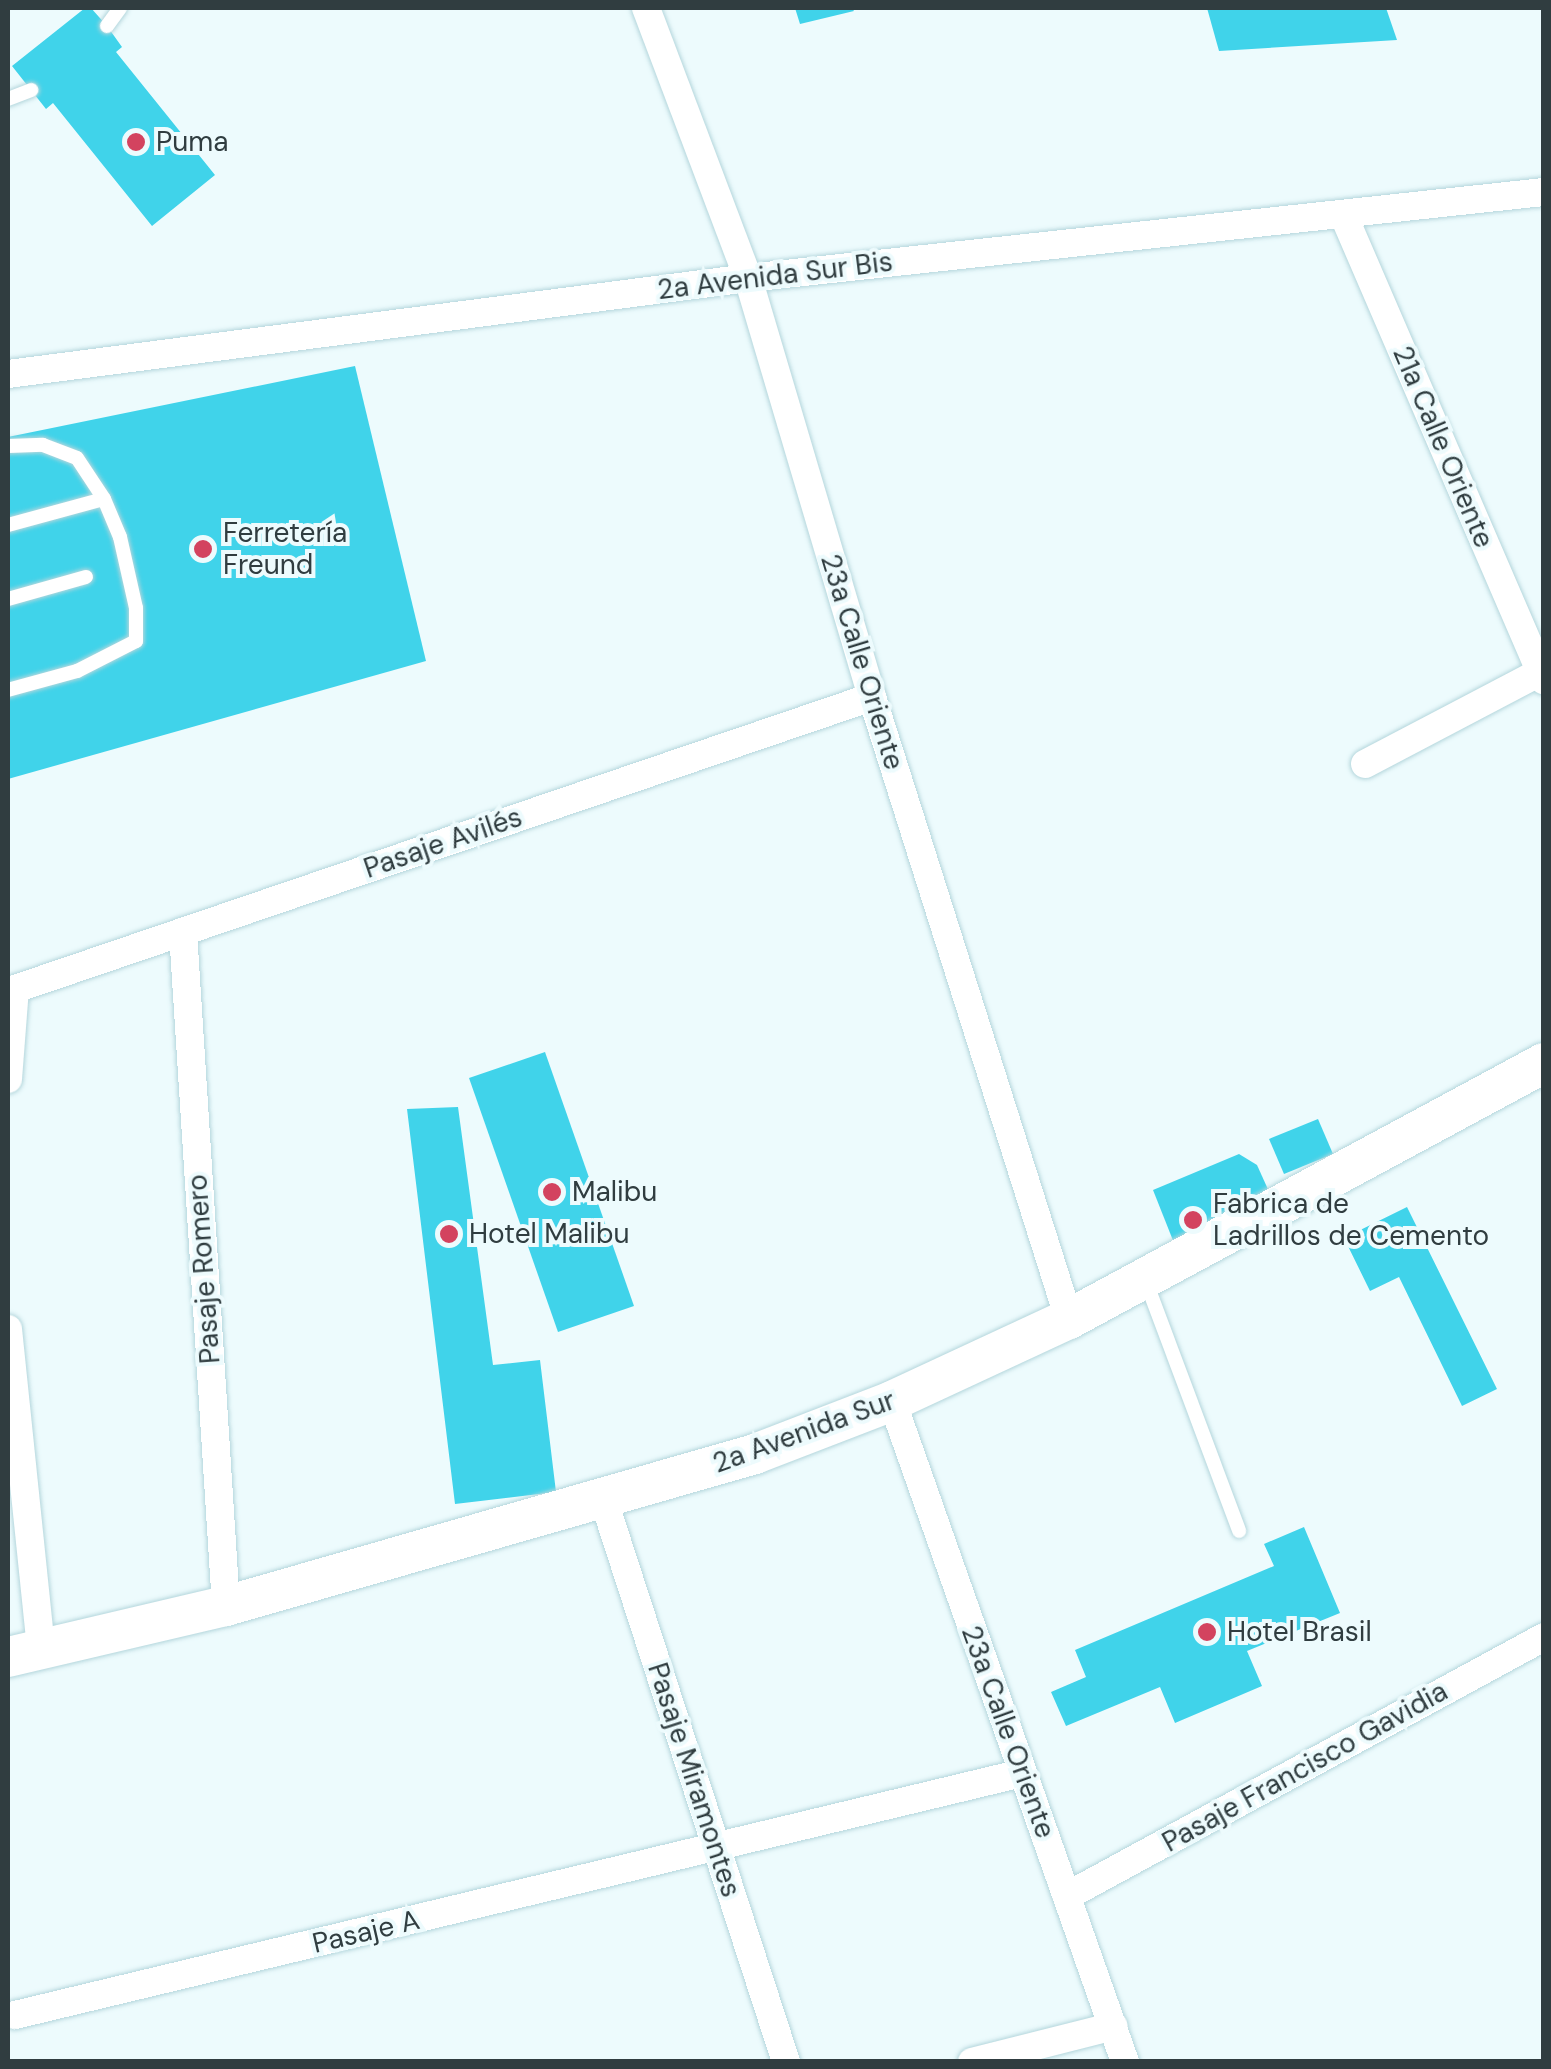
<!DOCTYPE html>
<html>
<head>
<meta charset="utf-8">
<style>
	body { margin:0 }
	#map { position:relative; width:1551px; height:2069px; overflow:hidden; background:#edfbfd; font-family:"DM Sans",sans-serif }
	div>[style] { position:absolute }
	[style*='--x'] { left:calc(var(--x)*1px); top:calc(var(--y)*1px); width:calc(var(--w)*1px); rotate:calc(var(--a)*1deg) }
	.building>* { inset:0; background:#40d3ea }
	.roads { filter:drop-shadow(0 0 2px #b4d6dc) drop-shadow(0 0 2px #b4d6dc) }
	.lane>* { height:14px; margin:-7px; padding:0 7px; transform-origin:7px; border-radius:7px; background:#fff }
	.street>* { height:28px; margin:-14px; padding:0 14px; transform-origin:14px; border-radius:14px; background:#fff }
	.secondary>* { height:40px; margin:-20px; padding:0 20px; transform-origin:20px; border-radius:20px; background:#fff }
	.dots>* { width:28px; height:28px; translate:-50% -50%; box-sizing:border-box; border:5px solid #edfbfd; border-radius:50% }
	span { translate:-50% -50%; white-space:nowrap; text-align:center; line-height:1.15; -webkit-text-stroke:8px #edfbfd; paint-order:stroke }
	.poi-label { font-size:28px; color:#303d40 }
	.left { translate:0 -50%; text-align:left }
	.street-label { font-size:28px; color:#303d40 }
	.frame { position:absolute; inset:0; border:10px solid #303d40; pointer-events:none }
</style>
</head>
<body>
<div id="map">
	<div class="building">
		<div style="clip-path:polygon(85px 8px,91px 8px,107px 26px,122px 47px,116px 52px,215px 175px,152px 226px,53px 103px,46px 109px,12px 66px)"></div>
		<div style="clip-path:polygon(795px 8px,852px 8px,854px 11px,800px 24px)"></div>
		<div style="clip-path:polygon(1207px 8px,1386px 8px,1397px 40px,1219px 51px)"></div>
		<div style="clip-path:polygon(355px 366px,426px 661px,8px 779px,8px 437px)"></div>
		<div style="clip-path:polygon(545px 1052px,634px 1306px,558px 1332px,469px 1078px)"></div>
		<div style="clip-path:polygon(458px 1107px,493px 1365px,540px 1360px,556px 1492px,455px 1504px,407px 1109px)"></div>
		<div style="clip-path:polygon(1318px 1119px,1333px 1154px,1284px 1174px,1269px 1139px)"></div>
		<div style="clip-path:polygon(1239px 1154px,1257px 1165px,1271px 1196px,1174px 1243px,1153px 1190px)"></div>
		<div style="clip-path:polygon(1407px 1207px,1497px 1389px,1462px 1406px,1399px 1277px,1370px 1291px,1344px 1238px)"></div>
		<div style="clip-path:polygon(1304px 1527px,1340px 1613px,1247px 1651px,1262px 1686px,1175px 1723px,1160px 1687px,1066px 1726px,1051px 1692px,1086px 1677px,1075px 1650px,1274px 1566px,1264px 1544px)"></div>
	</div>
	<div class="roads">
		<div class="lane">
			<div style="--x:107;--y:26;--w:22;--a:-54"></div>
			<div style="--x:8;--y:99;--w:25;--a:-21"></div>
			<div style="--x:8;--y:446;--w:35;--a:-2"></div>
			<div style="--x:43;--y:445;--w:36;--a:21"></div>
			<div style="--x:77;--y:458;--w:49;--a:56.6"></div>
			<div style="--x:104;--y:499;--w:41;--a:67.2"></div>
			<div style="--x:120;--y:537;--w:73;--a:77.3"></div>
			<div style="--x:136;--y:608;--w:33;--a:90"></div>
			<div style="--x:136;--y:641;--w:66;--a:153"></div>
			<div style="--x:77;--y:671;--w:72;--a:164.6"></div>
			<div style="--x:8;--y:525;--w:99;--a:-15.2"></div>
			<div style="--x:8;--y:599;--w:81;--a:-15.8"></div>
			<div style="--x:1145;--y:1279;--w:269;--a:69.5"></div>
		</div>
		<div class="street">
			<div style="--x:646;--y:8;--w:289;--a:69.3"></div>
			<div style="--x:748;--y:278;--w:437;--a:73.5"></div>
			<div style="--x:872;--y:697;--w:652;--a:72.43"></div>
			<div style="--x:1343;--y:214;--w:508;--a:66.67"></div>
			<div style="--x:8;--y:374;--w:746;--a:-7.39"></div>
			<div style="--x:748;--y:278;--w:801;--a:-6.17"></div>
			<div style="--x:1365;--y:764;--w:202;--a:-27.7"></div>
			<div style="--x:183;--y:932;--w:675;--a:86.35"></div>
			<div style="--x:8;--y:1079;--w:90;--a:-85.6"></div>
			<div style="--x:15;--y:989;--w:905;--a:-18.82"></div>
			<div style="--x:8;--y:1329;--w:323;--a:84.1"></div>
			<div style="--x:892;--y:1401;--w:701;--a:70.58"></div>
			<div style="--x:603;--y:1498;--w:593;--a:72.02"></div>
			<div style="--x:1067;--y:1896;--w:543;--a:-28.5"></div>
			<div style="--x:15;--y:2015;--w:1036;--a:-13.51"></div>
			<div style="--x:972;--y:2062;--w:146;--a:-14.2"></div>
		</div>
		<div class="secondary">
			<div style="--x:8;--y:1657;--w:224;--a:-13.2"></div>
			<div style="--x:226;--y:1606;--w:550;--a:-16.03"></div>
			<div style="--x:755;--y:1454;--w:147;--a:-21.1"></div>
			<div style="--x:892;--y:1401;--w:195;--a:-24.9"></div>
			<div style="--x:1069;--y:1319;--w:540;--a:-28.32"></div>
		</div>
	</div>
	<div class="dots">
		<div style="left:136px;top:142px;background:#d3435f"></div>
		<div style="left:203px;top:549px;background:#d3435f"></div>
		<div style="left:552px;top:1192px;background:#d3435f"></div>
		<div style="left:1193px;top:1220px;background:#d3435f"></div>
		<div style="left:449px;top:1234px;background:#d3435f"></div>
		<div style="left:1207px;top:1632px;background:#d3435f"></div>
	</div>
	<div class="poi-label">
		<span class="left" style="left:156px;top:142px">Puma</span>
		<span class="left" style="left:223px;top:549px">Ferretería<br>Freund</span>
		<span class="left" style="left:572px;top:1192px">Malibu</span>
		<span class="left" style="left:1213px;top:1220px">Fabrica de<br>Ladrillos de Cemento</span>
		<span class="left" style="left:469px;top:1234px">Hotel Malibu</span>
		<span class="left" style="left:1227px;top:1632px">Hotel Brasil</span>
	</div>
	<div class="street-label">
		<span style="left:775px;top:276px;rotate:-7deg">2a Avenida Sur Bis</span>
		<span style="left:1443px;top:447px;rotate:67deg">21a Calle Oriente</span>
		<span style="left:862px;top:662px;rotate:73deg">23a Calle Oriente</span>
		<span style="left:443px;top:843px;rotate:-19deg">Pasaje Avilés</span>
		<span style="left:204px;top:1269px;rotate:-94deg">Pasaje Romero</span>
		<span style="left:804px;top:1432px;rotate:-20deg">2a Avenida Sur</span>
		<span style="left:1008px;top:1732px;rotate:70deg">23a Calle Oriente</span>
		<span style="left:1305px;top:1767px;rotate:-29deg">Pasaje Francisco Gavidia</span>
		<span style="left:694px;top:1780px;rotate:72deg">Pasaje Miramontes</span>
		<span style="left:366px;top:1932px;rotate:-13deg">Pasaje A</span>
	</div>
	<div class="frame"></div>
</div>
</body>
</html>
